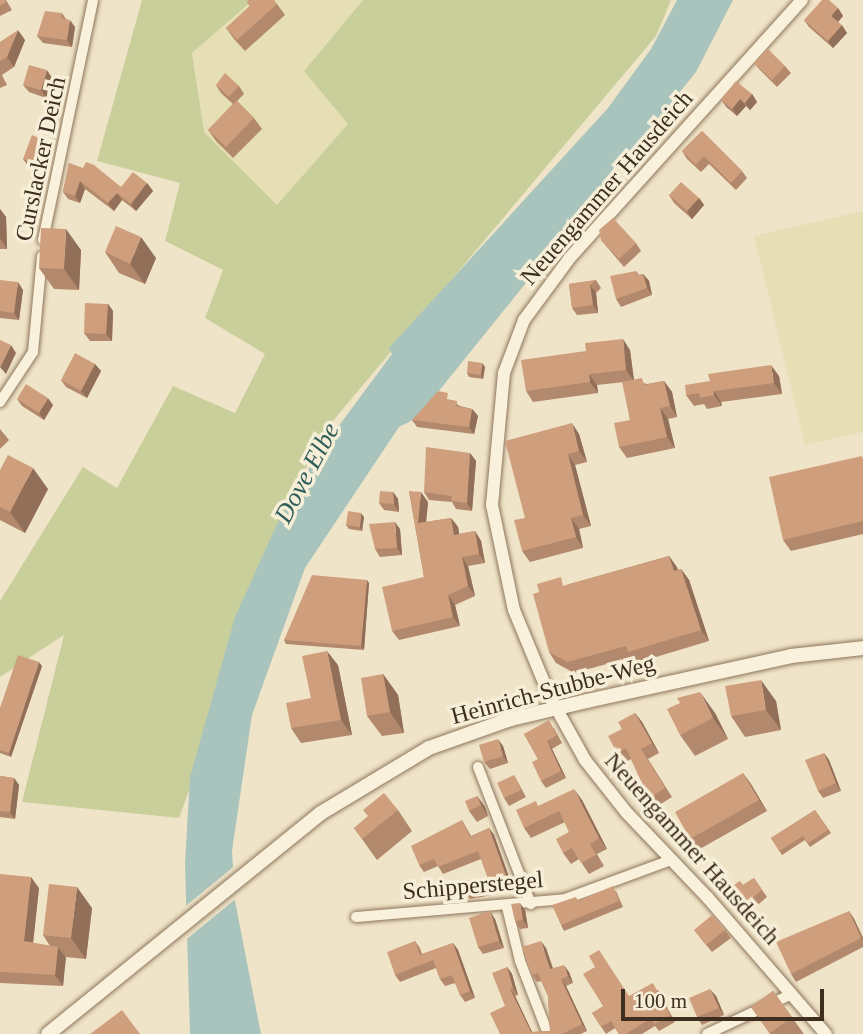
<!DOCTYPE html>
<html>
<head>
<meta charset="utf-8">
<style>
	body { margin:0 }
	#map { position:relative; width:863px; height:1034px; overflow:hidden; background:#f0e4c8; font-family:Georgia,serif }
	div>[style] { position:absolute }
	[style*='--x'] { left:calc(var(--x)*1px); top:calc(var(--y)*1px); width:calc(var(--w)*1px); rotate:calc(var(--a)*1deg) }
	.farmland>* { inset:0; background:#e6deb5 }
	.green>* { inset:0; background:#c9cf9b }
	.water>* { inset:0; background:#a9c4bc }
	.pier>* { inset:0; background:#f0e4c8 }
	.roads { filter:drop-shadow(0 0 2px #8d765c) drop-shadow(0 0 2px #8d765c) }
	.minor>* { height:10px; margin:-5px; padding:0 5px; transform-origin:5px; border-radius:5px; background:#faf1dc }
	.tertiary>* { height:12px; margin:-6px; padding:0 6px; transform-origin:6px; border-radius:6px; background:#faf1dc }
	.secondary>* { height:14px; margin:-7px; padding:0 7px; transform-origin:7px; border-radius:7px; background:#faf1dc }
	.wall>* { inset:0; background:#b2896c }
	.shaded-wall>* { inset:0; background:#916f58 }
	.building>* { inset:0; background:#cf9f7d }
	span { translate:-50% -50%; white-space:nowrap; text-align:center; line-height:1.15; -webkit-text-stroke:7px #f7eed8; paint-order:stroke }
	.street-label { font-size:24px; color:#3d2e20 }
	.water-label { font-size:26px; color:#2f5d5a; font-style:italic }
	.scale { position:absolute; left:621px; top:989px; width:203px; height:32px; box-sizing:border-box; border:4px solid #3d2e20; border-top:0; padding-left:9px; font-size:21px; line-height:24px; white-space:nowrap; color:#3d2e20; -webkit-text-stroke:5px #f7eed8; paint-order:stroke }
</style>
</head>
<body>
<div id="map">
	<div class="farmland">
		<div style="clip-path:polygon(253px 0,363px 0,304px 71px,349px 124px,277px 205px,204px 132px,192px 53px)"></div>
		<div style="clip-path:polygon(863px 211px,863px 432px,805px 445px,754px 236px)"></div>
	</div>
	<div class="green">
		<div style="clip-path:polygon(142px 0,253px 0,192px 53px,204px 132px,277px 205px,348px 124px,304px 71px,363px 0,671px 0,656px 36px,316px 441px,179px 818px,22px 802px,64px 635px,0 677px,0 601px,83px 467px,117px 488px,173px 386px,235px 413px,265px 354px,205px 318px,223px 270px,165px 241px,180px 183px,97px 161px)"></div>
	</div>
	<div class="water">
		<div style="clip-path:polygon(677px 0,733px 0,696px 72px,417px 418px,399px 427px,305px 568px,252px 715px,232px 851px,235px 901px,261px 1034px,190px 1034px,185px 864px,190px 777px,235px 617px,277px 524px,315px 458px,392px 354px,389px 348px,608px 108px,651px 49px)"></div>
	</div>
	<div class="pier">
		<div style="clip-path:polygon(237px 864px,238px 897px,182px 943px,182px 909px)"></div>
	</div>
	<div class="roads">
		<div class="minor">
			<div style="--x:43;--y:240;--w:245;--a:-78.2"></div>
			<div style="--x:0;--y:402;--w:60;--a:-56.6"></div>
			<div style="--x:33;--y:352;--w:96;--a:-84.6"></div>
			<div style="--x:478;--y:767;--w:147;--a:68.9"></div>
			<div style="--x:507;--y:907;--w:56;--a:76.5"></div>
			<div style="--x:520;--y:961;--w:78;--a:69"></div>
			<div style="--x:356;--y:917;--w:210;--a:-4.9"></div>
			<div style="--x:565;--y:899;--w:113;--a:-20.2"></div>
			<div style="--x:707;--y:1034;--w:94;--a:-25.2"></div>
		</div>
		<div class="tertiary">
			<div style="--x:802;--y:0;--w:348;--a:132"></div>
			<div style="--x:569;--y:259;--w:76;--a:126.4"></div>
			<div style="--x:524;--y:320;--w:57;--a:110.7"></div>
			<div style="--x:504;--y:373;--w:133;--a:95.2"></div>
			<div style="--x:492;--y:505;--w:107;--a:78.2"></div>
			<div style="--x:514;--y:610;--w:94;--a:67.5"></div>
			<div style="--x:550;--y:697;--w:72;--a:60.9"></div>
			<div style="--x:585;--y:760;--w:66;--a:51.7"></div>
			<div style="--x:626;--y:812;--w:119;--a:46.4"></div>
			<div style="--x:708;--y:898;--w:180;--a:49.1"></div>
		</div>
		<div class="secondary">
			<div style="--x:48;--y:1034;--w:351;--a:-39"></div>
			<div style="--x:321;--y:813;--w:126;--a:-31"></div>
			<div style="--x:429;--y:748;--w:87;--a:-19.5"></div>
			<div style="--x:511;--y:719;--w:78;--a:-13.3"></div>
			<div style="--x:587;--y:701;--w:209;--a:-12.4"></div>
			<div style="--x:791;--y:656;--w:72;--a:-6.3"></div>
		</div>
	</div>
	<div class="wall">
		<div style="clip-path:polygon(0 0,6px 0,12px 10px,0 16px)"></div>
		<div style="clip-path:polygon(247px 2px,277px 4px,285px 15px,245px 51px,234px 39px,226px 28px,250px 6px)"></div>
		<div style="clip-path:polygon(838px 8px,843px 16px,838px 22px,847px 33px,833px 48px,809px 27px,804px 20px)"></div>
		<div style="clip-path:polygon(62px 13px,66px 19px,75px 27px,72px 47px,43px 43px,37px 36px)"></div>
		<div style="clip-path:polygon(25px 40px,14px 67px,2px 75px,7px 85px,0 88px,0 42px)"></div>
		<div style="clip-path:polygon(754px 63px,785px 66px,791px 73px,777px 87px,760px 70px)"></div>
		<div style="clip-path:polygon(52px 78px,46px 98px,29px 92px,23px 85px)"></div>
		<div style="clip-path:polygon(216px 85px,239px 86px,244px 94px,237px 101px,254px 118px,262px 129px,233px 158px,216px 141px,208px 130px,233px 104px,221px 93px)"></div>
		<div style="clip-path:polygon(752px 94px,757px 102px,750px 110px,746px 106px,737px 116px,726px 107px,721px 99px)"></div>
		<div style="clip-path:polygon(702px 131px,742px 171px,747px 178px,736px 190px,709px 164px,701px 172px,687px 159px,682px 151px)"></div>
		<div style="clip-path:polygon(53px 149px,44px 173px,28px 166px,23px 159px)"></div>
		<div style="clip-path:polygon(69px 163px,121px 187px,147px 183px,153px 191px,136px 211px,122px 200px,114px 211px,85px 189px,80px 203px,68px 199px,63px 192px)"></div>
		<div style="clip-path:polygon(669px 195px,699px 198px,704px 205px,692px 219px,674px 203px)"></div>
		<div style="clip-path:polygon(0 209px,6px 217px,7px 249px,0 249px)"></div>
		<div style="clip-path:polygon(601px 240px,636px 243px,641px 251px,624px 267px)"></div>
		<div style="clip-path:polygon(81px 250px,79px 290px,54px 289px,39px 268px)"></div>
		<div style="clip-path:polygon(105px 252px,156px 258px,145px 284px,119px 273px)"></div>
		<div style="clip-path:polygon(636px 271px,639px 275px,643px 274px,649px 281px,652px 295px,621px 307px,616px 299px)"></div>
		<div style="clip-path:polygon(0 280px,23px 290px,19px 320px,0 318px)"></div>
		<div style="clip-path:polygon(596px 280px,601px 288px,596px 293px,598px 313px,577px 315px,572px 308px,569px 284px)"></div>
		<div style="clip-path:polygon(108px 304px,113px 311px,112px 341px,90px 341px,84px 333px)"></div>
		<div style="clip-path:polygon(630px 350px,634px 380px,647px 384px,664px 381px,672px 392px,677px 417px,668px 419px,675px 448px,627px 458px,619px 447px,630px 420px,624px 382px,597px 385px,598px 393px,533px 402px,526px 391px)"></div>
		<div style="clip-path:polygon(95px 364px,101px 371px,87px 398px,66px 387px,61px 380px)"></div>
		<div style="clip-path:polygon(485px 367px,483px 379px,469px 377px,467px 373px)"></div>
		<div style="clip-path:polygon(779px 376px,782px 394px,721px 402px,722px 406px,707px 409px,704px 404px,694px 406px,686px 395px)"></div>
		<div style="clip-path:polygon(17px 399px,53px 405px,44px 420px,22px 406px)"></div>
		<div style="clip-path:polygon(453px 401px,460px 406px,472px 409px,478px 416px,474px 434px,417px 427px,412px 420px)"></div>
		<div style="clip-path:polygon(0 429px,9px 440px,0 449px)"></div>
		<div style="clip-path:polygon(579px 434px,587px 462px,575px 465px,591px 526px,579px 529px,583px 548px,530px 562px,522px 551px,525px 518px)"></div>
		<div style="clip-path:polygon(470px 453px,476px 461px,472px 511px,456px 509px,452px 502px,429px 500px,424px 492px)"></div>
		<div style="clip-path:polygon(863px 458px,863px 534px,791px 551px,783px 540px)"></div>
		<div style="clip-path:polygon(0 470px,48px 489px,25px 533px,0 520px)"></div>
		<div style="clip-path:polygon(409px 491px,428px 502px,426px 522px,451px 518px,458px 527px,459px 534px,475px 531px,481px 541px,485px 563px,468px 566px,475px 596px,455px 605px,460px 626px,399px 640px,392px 631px,424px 577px)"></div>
		<div style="clip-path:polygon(393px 492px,398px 499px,399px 512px,384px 510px,379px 503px)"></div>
		<div style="clip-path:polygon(364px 517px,362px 531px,349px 529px,346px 525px)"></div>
		<div style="clip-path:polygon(400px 529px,402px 555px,380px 557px,375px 549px)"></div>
		<div style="clip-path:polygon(669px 556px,678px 570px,681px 569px,689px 580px,709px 641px,636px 663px,632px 657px,574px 673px,556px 663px,549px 652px,566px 585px)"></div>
		<div style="clip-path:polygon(369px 583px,364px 650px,286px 644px,284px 640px)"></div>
		<div style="clip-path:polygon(338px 665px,352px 735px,301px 743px,291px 728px)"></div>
		<div style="clip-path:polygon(42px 666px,11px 757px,0 753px,0 708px)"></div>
		<div style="clip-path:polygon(383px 674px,398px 695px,404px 733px,382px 736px,367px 716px)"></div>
		<div style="clip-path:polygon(776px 701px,781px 730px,745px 737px,731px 716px)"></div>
		<div style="clip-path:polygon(635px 713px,642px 722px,659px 753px,648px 759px,672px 797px,656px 807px,649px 798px,631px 759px,624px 763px,617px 753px,622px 729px)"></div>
		<div style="clip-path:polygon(715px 713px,728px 739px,695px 756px,680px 735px)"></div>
		<div style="clip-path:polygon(554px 728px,562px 743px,552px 749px,566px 778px,546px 788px,541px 781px,538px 759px,524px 734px)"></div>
		<div style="clip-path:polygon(503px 746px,508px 763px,490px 769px,484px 762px)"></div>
		<div style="clip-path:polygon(824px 753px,829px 760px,841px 791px,823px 798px,818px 791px)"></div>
		<div style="clip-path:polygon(743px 773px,767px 811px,698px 850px,690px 839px)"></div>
		<div style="clip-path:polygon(514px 775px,526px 797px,509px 806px,504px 798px)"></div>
		<div style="clip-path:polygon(0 776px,14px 778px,19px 785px,15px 819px,0 817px)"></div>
		<div style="clip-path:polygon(477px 796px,485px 807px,488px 816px,477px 822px,469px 811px)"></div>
		<div style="clip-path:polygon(582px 800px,607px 849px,597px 854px,604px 866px,589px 874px,579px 859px,571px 864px,563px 853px,569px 832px,565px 822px,531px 838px,524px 828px,539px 806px)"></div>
		<div style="clip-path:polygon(398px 810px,412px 831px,377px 860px,354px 828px,368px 817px)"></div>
		<div style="clip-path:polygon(815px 810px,831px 833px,810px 847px,805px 840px,782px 855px,771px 838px)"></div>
		<div style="clip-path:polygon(462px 820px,471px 836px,489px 828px,494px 835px,514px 891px,470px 899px,465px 892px,488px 878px,481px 859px,443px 874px,438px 866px,424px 872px,419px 865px)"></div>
		<div style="clip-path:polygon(0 874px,39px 888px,33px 943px,50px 946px,43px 935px,92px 908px,86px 959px,65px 957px,63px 986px,0 983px)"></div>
		<div style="clip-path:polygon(754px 878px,767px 897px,747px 914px,729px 888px,743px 885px)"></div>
		<div style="clip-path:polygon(616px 891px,623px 907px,564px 931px,561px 925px,579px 900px)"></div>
		<div style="clip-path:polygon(525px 910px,528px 928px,520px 929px,515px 921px)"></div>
		<div style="clip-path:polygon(849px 911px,854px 919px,863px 938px,863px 947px,796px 982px,791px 974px)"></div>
		<div style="clip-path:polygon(495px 919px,504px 948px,483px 954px,478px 947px)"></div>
		<div style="clip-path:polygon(694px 930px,725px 930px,731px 938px,712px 952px)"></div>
		<div style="clip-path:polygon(415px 941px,420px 948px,422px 954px,453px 943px,458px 950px,475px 998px,465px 1002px,460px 995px,455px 983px,445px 986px,440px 979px,436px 968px,400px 982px,395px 975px)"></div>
		<div style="clip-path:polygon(546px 948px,553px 968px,569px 972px,573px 983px,566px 986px,587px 1031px,581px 1034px,500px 1034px,505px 1006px,507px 967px,512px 974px,518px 995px,515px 996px,532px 1032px,550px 1031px,548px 996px,541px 981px,537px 982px,532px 975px)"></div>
		<div style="clip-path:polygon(658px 990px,675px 1022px,659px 1031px,655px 1026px,642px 1034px,619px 1034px,615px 1028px,606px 1034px,592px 1013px,629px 996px)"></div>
		<div style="clip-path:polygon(773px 991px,804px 1034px,770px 1034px,751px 1007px)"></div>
		<div style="clip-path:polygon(716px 996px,724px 1015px,702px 1025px,697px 1017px)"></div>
	</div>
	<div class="shaded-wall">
		<div style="clip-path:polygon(838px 8px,843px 16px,837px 23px,831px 16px)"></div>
		<div style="clip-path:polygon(70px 20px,75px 27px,72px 47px,67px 40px)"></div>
		<div style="clip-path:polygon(842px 25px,847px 33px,833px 48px,828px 41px)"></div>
		<div style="clip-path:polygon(18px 30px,25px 40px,14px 67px,7px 57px)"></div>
		<div style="clip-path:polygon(47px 70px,52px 78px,46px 98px,41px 90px)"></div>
		<div style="clip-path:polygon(752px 94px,757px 102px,750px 110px,745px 103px)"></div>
		<div style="clip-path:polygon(740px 99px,746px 106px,737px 116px,732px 109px)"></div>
		<div style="clip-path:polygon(48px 142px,53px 149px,44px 173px,39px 165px)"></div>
		<div style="clip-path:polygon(80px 181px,85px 189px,80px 203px,75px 196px)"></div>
		<div style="clip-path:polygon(147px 183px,153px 191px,136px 211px,131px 204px)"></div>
		<div style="clip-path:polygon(117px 193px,122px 200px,114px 211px,108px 203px)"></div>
		<div style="clip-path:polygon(699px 198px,704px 205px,692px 219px,687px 211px)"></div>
		<div style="clip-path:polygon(0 209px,6px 217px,7px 249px,0 238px)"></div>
		<div style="clip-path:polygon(66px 229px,81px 250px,79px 290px,64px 269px)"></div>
		<div style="clip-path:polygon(141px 237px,156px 258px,145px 284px,130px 264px)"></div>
		<div style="clip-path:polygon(643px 274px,649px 281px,652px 295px,647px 288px)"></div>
		<div style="clip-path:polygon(18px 282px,23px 290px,19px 320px,14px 313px)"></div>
		<div style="clip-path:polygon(590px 285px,596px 293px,598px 313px,593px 305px)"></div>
		<div style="clip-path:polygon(108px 304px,113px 311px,112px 341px,106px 334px)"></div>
		<div style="clip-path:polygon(623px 339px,630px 350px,634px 381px,626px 370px)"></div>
		<div style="clip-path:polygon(11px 345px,16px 353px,6px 374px,0 367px)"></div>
		<div style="clip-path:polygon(482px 363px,485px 367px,483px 379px,481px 375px)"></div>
		<div style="clip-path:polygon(95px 364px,101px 371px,87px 398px,81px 391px)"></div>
		<div style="clip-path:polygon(771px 365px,779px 376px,782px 394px,774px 383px)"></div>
		<div style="clip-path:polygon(589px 374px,597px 385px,598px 393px,590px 382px)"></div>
		<div style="clip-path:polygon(664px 381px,672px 392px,677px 417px,670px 406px)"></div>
		<div style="clip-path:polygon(714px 391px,721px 402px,722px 406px,714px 395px)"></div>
		<div style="clip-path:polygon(48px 398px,53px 405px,44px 420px,39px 413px)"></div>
		<div style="clip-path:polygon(660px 408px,668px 419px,675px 448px,667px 437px)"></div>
		<div style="clip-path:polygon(472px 409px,478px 416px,474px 434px,469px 427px)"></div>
		<div style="clip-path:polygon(572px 423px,579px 434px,587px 462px,579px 451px)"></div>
		<div style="clip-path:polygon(470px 453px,476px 461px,472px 511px,467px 503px)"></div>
		<div style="clip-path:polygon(568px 454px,575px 465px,591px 526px,583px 515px)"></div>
		<div style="clip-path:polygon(33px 468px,48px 489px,25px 533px,10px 512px)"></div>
		<div style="clip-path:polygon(393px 492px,398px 499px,399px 512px,394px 504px)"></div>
		<div style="clip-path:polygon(421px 492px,428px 502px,425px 533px,418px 523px)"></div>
		<div style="clip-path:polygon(361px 513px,364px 517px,362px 531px,360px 527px)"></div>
		<div style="clip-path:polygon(451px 518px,458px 527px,461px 544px,454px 535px)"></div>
		<div style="clip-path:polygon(571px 518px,579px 529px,583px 548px,576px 537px)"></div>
		<div style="clip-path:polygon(395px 522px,400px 529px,402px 555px,397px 548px)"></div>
		<div style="clip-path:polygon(475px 531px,481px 541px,485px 563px,479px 554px)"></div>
		<div style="clip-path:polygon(669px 556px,677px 567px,681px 582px,674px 571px)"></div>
		<div style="clip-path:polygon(462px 557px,468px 566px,475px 596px,468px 586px)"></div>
		<div style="clip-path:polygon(681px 569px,689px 580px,709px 641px,701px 630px)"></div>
		<div style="clip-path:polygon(367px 580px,369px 583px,364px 650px,361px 646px)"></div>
		<div style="clip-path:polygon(448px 595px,455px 605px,460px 626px,453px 617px)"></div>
		<div style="clip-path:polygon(327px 651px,338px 665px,352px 735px,341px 720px)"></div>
		<div style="clip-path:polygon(39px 662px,42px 666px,11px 757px,9px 753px)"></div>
		<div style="clip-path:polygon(383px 674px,398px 695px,404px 733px,390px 712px)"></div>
		<div style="clip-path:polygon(761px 680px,776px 701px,781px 730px,766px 710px)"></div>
		<div style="clip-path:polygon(700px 692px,715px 713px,728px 739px,713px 718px)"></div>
		<div style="clip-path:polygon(635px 713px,642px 722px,659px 753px,652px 743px)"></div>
		<div style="clip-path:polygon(498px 739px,503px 746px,508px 763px,503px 756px)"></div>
		<div style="clip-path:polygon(547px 741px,552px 749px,566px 778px,561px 771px)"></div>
		<div style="clip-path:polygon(824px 753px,829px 760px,841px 791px,836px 783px)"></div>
		<div style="clip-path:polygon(743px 773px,751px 784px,767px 811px,759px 800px)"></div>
		<div style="clip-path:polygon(14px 778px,19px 785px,15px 819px,10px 812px)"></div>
		<div style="clip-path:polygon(574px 789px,582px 800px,607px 849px,599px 838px)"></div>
		<div style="clip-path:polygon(477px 796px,485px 807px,488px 816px,481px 805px)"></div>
		<div style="clip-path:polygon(489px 828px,494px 835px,514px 891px,509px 884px)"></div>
		<div style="clip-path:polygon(31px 877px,39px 888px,32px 952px,24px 941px)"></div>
		<div style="clip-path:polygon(77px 887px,92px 908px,86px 959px,71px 938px)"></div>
		<div style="clip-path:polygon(520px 903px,525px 910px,528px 928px,523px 920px)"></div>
		<div style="clip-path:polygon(490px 911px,495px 919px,504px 948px,499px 941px)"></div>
		<div style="clip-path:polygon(849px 911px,854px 919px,863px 938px,863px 940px)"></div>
		<div style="clip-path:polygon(541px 941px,546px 948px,555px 976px,550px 969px)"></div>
		<div style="clip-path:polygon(453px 943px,458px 950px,475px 998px,470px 991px)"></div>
		<div style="clip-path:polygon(58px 947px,66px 958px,63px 986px,55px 975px)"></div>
		<div style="clip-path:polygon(564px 965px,569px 972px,573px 983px,568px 976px)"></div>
		<div style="clip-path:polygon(507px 967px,512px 974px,518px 995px,513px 988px)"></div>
		<div style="clip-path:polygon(561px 979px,566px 986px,587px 1031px,582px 1024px)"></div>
		<div style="clip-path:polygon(510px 989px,515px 996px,533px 1034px,532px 1034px)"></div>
		<div style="clip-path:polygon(710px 989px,716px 996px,724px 1015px,719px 1008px)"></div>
	</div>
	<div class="building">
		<div style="clip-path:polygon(0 0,5px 0,6px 2px,0 6px)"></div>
		<div style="clip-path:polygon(248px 0,274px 0,277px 4px,237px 40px,226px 28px,250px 6px,247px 2px)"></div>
		<div style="clip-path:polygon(822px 0,829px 0,838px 8px,831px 16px,842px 25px,828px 41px,804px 20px)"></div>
		<div style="clip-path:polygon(45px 11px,62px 13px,61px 18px,70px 20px,67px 40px,37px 36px)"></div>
		<div style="clip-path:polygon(18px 30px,7px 57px,0 61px,0 42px)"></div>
		<div style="clip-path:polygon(768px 49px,785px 66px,772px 80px,754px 63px)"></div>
		<div style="clip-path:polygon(29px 65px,47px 70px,41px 90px,23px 85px)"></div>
		<div style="clip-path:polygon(225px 73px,239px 86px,229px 97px,216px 85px)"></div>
		<div style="clip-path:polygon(736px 81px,752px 94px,745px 103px,740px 99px,732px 109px,721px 99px)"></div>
		<div style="clip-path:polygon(236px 101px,254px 118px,226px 147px,208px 130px)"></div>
		<div style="clip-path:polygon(702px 131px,742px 171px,731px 183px,704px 156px,696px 165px,682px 151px)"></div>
		<div style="clip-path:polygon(32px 135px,48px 142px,39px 165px,23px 159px)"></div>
		<div style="clip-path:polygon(86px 162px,94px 165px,121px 187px,133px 172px,147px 183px,131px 204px,117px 193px,108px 203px,80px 181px,75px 196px,63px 192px,69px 163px,83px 168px)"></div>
		<div style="clip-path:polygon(681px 182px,699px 198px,687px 211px,669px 195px)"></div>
		<div style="clip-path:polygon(613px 218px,636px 243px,619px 259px,601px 240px,599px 230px)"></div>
		<div style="clip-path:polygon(116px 226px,141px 237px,130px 264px,105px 252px)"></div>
		<div style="clip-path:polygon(41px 228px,66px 229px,64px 269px,39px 268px)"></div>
		<div style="clip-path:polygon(636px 271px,637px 275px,643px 274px,647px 288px,616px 299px,610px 276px)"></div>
		<div style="clip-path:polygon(0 280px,18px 282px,14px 313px,0 311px)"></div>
		<div style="clip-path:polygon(596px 280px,590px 285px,593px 305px,572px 308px,569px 284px)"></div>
		<div style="clip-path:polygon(85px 303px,108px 304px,106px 334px,84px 333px)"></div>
		<div style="clip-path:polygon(623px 339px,626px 370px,589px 374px,590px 382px,526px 391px,521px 360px,586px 351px,585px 343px)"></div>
		<div style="clip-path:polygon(0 340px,11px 345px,0 367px)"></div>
		<div style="clip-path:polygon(75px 353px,95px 364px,81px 391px,61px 380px)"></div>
		<div style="clip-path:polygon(468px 361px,482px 363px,481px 375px,467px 373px)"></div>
		<div style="clip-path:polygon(771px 365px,774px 383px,714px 391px,714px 395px,700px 398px,699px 393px,686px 395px,685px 385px,710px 381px,708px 374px)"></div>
		<div style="clip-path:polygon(642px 378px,644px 385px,664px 381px,670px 406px,660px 408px,667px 437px,619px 447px,614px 423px,630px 420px,622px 382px)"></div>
		<div style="clip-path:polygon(26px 384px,48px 398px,39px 413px,17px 399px)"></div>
		<div style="clip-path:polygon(438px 391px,448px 393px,447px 399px,457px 401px,456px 406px,472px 409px,469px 427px,412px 420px)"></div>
		<div style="clip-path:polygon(572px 423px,579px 451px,568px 454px,583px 515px,571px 518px,576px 537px,522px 551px,514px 520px,525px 518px,505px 441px)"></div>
		<div style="clip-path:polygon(426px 447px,470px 453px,467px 503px,451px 501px,452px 496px,424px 492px)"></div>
		<div style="clip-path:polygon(8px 455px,33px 468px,10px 512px,0 507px,0 470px)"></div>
		<div style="clip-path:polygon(862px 456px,863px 461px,863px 521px,783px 540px,769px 477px)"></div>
		<div style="clip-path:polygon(380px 491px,393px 492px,394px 504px,379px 503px)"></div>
		<div style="clip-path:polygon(409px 491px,421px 492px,418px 523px,451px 518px,454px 535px,475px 531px,479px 554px,462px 557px,468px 586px,448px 595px,453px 617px,392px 631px,382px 587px,424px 577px)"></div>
		<div style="clip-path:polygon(348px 511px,361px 513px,360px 527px,346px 525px)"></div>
		<div style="clip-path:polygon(395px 522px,397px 548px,375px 549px,369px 524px)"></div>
		<div style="clip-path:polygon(669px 556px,674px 571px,681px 569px,701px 630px,628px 652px,626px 646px,567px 662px,549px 652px,533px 594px,539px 592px,537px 584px,561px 577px,563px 586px)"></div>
		<div style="clip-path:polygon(312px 575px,367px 580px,361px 646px,284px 640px)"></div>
		<div style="clip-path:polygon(327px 651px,341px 720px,291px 728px,286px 703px,311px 698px,302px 656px)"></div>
		<div style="clip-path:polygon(18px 655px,39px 662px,9px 753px,0 750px,0 708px)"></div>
		<div style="clip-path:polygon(383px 674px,390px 712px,367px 716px,361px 678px)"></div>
		<div style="clip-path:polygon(761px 680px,766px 710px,731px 716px,725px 686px)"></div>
		<div style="clip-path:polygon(700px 692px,713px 718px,680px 735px,667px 709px,680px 703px,677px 698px)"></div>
		<div style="clip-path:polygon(635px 713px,652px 743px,641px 749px,665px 788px,649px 798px,626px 748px,617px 753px,608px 736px,622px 729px,618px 722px)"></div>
		<div style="clip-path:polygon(549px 720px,557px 735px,547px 741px,561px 771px,541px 781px,532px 762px,538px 759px,524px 734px)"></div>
		<div style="clip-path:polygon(498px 739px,503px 756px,484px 762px,479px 745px)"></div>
		<div style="clip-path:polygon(824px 753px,836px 783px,818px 791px,805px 760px)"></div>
		<div style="clip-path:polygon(743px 773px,759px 800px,690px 839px,675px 812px)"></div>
		<div style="clip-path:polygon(514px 775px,521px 790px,504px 798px,497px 783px)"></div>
		<div style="clip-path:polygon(0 776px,14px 778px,10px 812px,0 811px)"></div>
		<div style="clip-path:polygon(574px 789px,599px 838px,590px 844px,596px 855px,581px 863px,572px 848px,563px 853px,556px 839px,569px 832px,559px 811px,524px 828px,516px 810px,536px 801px,538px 806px)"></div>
		<div style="clip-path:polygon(384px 793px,398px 810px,362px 839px,354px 828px,368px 816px,363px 810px)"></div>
		<div style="clip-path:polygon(477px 796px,481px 805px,469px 811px,465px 801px)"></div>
		<div style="clip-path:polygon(815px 810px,828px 830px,808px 843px,803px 836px,779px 851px,771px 838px)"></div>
		<div style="clip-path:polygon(462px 820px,470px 837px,489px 828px,509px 884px,465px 892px,463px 881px,488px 878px,478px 851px,438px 867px,434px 859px,419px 865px,411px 846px)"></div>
		<div style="clip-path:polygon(0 874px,31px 877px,24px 941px,58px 947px,55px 975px,0 972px)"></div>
		<div style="clip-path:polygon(754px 878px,762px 890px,742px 907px,729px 888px,740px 881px,743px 885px)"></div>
		<div style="clip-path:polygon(49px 884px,77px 887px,71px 938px,43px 935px)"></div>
		<div style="clip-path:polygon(613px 886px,619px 901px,561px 925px,552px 905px,576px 897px,578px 901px)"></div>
		<div style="clip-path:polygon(520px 903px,523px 920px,515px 921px,511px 904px)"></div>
		<div style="clip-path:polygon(490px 911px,499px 941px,478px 947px,469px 918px)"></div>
		<div style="clip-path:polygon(849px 911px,861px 938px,791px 974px,776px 942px)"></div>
		<div style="clip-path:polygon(712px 915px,725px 930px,706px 945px,694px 930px)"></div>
		<div style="clip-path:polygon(415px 941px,420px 955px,453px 943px,470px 991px,460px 995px,452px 975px,440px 979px,433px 960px,395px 975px,387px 952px)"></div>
		<div style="clip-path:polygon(541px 941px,550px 969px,564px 965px,568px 976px,561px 979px,582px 1024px,562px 1034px,500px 1034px,490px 1013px,505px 1006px,492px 973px,507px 967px,513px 988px,510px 989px,531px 1032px,550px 1031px,548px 996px,538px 973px,532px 975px,522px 947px)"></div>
		<div style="clip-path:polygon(599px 950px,629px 996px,653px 983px,670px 1015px,654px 1024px,651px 1018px,626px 1034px,619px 1034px,611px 1021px,601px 1027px,592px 1013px,603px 1006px,583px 974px,595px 967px,589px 956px)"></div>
		<div style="clip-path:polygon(710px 989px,719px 1008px,697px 1017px,689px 998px)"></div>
		<div style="clip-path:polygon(773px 991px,792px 1017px,770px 1033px,751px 1007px)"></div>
		<div style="clip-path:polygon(122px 1010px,140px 1034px,90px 1034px)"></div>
	</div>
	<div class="street-label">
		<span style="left:41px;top:159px;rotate:-78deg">Curslacker Deich</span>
		<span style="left:607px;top:188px;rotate:-49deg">Neuengammer Hausdeich</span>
		<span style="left:553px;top:690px;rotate:-15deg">Heinrich-Stubbe-Weg</span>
		<span style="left:692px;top:849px;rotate:48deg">Neuengammer Hausdeich</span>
		<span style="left:473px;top:886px;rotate:-5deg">Schipperstegel</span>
	</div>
	<div class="water-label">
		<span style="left:307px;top:473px;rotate:-62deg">Dove Elbe</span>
	</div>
	<div class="scale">100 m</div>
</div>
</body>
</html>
